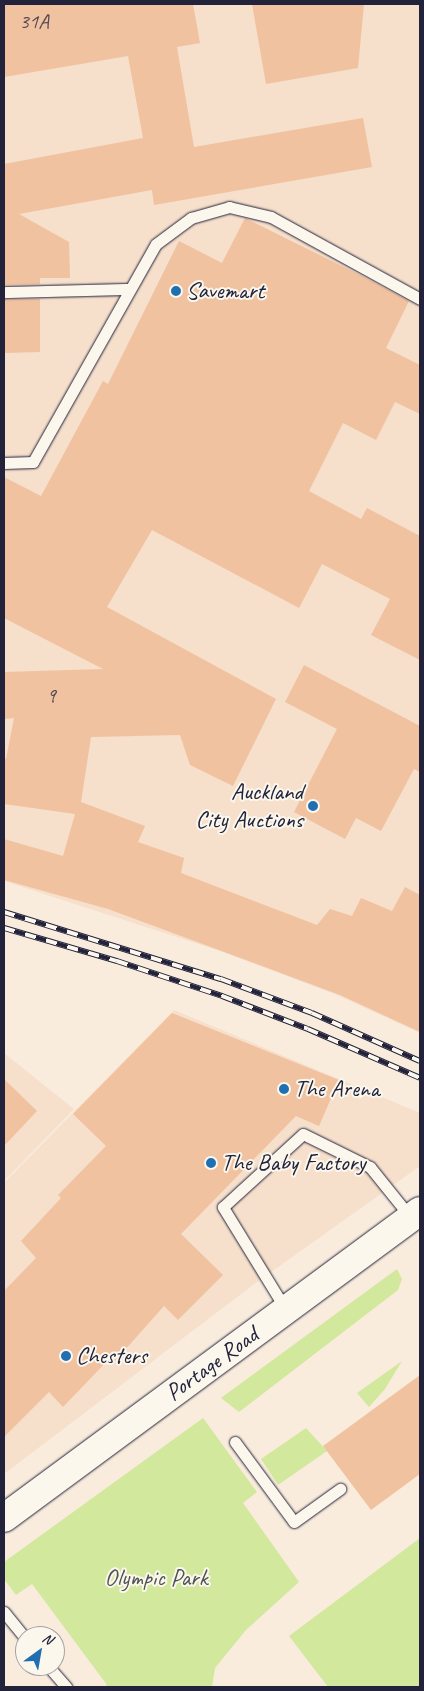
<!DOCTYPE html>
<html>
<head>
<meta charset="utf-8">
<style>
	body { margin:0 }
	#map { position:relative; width:424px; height:1691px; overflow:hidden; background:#f9ecdd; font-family:Caveat,sans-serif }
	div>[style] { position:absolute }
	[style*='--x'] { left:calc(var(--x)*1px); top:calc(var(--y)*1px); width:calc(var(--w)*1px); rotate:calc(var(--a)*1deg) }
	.built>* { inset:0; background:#f6dfcb }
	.green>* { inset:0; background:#d2e89d }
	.building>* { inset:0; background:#f0c2a0 }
	.roads { filter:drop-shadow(0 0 1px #22223b) drop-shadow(0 0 1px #22223b) }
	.service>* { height:11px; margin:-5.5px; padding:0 5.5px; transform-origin:5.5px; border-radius:5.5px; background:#fbf7ec }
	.secondary>* { height:28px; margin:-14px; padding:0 14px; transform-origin:14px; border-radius:14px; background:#fbf7ec }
	.rail>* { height:5.5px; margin-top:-2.75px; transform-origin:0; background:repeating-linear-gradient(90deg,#fbf7ec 0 11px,#22223b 0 22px); box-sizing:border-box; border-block:1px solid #22223b }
	.dots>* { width:14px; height:14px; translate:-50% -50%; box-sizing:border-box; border:2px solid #fbf7ec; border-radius:50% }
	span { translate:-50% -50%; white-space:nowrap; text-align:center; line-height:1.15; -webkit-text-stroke:4px #fbf7ec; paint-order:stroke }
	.number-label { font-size:21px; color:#564a54 }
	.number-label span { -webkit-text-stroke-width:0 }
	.poi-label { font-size:24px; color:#22223b }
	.left { translate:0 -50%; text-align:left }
	.right { translate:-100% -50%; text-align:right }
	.street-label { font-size:24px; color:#22223b }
	.park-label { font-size:24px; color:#4e5454 }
	.frame { position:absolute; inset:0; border:5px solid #22223b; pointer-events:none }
	.north { position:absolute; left:15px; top:1626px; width:50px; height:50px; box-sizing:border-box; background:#fbf7ec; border:1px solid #a4a2a5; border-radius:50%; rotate:32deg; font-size:14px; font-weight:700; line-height:20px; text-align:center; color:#22223b }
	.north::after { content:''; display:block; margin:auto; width:18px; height:22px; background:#1f6fb2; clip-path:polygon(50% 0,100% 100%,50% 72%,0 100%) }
</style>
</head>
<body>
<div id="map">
	<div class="built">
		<div style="clip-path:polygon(4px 4px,420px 4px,420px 1033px,337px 995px,220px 951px,4px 881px)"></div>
		<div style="clip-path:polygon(174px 1010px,420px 1113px,420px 1166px,253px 1285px,4px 1474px,4px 1183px)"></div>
		<div style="clip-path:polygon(4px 1053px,74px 1109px,4px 1181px)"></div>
	</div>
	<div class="green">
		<div style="clip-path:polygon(397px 1269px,402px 1279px,398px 1290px,239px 1412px,221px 1398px)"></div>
		<div style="clip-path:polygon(402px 1361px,385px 1389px,369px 1407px,357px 1393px)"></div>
		<div style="clip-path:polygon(203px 1418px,257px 1492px,243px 1503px,299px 1582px,246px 1630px,215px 1668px,212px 1687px,104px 1687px,107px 1685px,32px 1584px,16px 1595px,4px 1579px,4px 1562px)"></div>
		<div style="clip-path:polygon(306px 1428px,327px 1451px,278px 1485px,261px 1459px)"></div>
		<div style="clip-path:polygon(420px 1538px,420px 1687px,328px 1687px,289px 1636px)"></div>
	</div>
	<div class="building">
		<div style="clip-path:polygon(4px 4px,193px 4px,200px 43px,177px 47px,194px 147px,363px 118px,372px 167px,154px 205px,152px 190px,19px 214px,69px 242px,70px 278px,40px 278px,40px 284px,4px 285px,4px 164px,143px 138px,128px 56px,4px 77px)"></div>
		<div style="clip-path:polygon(252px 4px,364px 4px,358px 68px,266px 84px)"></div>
		<div style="clip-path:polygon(245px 218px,360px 275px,409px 301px,386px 348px,420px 365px,420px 414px,395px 402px,376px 440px,343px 423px,309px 491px,361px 519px,367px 508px,420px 536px,420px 660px,371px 635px,390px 599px,322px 564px,299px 608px,152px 530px,107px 607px,276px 699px,233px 786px,190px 765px,180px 735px,91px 737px,81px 802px,145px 826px,138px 842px,184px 858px,181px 873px,317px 925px,330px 909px,352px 916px,361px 898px,392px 911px,405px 887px,420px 895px,420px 1032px,340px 995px,108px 909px,4px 880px,4px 839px,63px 856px,75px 814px,4px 804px,4px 758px,6px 759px,14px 718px,4px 719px,4px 672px,103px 669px,4px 618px,4px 477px,41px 496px,103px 381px,108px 384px,179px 241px,222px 263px)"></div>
		<div style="clip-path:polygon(4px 299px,40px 299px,40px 352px,4px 353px)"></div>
		<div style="clip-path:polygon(304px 665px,420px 726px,420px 772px,414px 769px,381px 831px,356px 818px,345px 839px,294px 812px,337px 729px,285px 702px)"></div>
		<div style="clip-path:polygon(172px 1013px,339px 1080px,319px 1126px,296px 1116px,181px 1234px,223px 1275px,178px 1320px,164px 1306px,115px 1361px,111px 1357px,63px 1407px,49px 1392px,4px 1437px,4px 1291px,36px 1258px,21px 1241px,61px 1198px,58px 1195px,106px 1146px,73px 1114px)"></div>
		<div style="clip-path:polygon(4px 1079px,37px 1111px,4px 1146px)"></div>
		<div style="clip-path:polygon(420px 1375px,420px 1474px,371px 1510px,323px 1446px)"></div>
	</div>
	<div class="roads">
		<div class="service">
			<div style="--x:4;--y:292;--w:125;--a:-1.4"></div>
			<div style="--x:4;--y:463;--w:29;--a:-2"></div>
			<div style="--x:33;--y:462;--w:250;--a:-60.6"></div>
			<div style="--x:156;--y:244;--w:44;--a:-36.6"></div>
			<div style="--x:191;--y:218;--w:40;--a:-16"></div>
			<div style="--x:229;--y:207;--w:43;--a:13.4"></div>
			<div style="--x:271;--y:217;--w:170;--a:28.8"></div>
			<div style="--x:286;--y:1310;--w:121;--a:-121.5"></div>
			<div style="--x:223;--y:1207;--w:108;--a:-42.4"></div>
			<div style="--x:303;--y:1134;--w:75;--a:26.2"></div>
			<div style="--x:370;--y:1167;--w:65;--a:51.2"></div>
			<div style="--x:235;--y:1442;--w:99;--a:53.6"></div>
			<div style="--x:294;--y:1522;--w:57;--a:-35.7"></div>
			<div style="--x:4;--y:1612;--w:33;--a:51"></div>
			<div style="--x:48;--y:1666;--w:28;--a:49"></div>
		</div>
		<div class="secondary">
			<div style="--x:4;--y:1518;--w:517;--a:-36.43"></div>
		</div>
	</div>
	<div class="rail">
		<div style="--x:4;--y:912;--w:227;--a:17.2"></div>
		<div style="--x:221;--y:979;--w:97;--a:20.5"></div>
		<div style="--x:312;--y:1013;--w:118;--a:24"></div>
		<div style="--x:4;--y:928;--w:118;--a:16.3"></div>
		<div style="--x:117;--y:961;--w:111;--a:18.4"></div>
		<div style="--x:222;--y:996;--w:92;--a:21"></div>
		<div style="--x:308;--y:1029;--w:122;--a:23.6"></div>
	</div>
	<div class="dots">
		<div style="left:176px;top:291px;background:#1f6fb2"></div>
		<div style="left:313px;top:806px;background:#1f6fb2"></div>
		<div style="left:284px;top:1089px;background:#1f6fb2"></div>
		<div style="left:211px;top:1163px;background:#1f6fb2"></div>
		<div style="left:66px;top:1356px;background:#1f6fb2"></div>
	</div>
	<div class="number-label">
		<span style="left:34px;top:21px">31A</span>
		<span style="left:51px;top:695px">9</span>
	</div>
	<div class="poi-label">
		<span class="left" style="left:186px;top:291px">Savemart</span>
		<span class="right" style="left:303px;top:806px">Auckland<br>City Auctions</span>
		<span class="left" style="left:294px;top:1089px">The Arena</span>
		<span class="left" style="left:221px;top:1163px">The Baby Factory</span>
		<span class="left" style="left:76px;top:1356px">Chesters</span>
	</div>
	<div class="street-label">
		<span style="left:212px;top:1364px;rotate:-36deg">Portage Road</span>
	</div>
	<div class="park-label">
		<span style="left:156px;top:1578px">Olympic Park</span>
	</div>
	<div class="frame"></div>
	<div class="north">N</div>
</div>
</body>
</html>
